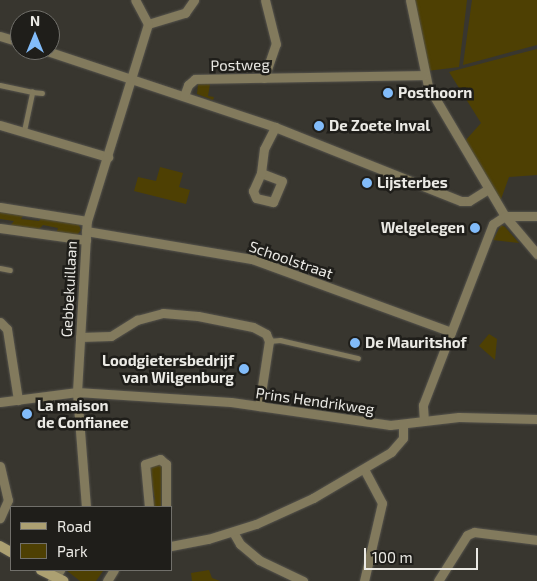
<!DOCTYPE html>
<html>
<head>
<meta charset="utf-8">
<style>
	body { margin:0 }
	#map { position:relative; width:537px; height:581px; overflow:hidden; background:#38362f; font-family:"Exo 2",sans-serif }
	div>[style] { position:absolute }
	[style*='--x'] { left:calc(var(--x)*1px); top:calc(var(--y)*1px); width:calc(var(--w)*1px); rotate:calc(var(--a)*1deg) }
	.green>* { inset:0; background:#4e4003 }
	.roads { filter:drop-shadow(0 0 1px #55534c) drop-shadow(0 0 1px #55534c) }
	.service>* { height:4.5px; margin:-2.25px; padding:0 2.25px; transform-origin:2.25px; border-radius:2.25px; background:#827a5d }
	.minor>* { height:9px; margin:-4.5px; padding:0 4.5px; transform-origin:4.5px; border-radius:4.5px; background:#827a5d }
	.secondary>* { height:10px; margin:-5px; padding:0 5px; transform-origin:5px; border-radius:5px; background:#aca072 }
	.dots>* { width:14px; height:14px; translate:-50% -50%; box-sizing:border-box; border:2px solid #1f1e1a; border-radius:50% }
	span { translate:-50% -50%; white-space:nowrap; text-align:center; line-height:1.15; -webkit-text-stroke:5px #1f1e1a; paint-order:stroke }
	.street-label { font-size:15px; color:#ebeae5 }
	.poi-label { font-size:15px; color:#ebeae5; font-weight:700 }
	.left { translate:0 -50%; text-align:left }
	.right { translate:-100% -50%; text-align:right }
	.legend { position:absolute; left:10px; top:506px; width:162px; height:65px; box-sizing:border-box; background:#1f1e1a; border:1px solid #71706b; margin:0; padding:6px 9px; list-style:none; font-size:15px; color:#ebeae5 }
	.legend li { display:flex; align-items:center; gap:10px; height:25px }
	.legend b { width:25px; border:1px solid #71706b }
	.north { position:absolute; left:10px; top:10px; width:50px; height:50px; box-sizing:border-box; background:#1f1e1a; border:1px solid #71706b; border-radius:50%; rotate:0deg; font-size:14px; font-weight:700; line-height:20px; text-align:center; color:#ebeae5 }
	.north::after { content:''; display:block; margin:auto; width:18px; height:22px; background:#82bcfa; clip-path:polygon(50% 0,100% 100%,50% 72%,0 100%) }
	.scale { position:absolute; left:364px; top:548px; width:114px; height:22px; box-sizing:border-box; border:2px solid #ebeae5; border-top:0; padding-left:6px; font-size:15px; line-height:18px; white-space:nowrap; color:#ebeae5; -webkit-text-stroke:4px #1f1e1a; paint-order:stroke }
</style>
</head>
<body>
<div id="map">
	<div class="green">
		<div style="clip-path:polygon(414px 0,467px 0,459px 67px,427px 71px)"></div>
		<div style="clip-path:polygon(472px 0,537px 0,537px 45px,463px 65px)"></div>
		<div style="clip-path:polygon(537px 49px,537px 175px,509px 177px,500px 202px,465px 141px,481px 123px,449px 72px)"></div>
		<div style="clip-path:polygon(198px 84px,210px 84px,208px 96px,214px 97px,213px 100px,197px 94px)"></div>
		<div style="clip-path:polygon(160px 167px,183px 173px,179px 187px,190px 190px,186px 204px,134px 191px,138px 177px,156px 181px)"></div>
		<div style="clip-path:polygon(0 209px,25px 213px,21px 219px,39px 221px,43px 216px,78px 223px,81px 230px,77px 235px,56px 233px,58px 228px,43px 225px,38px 230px,10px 226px,14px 221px,0 219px)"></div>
		<div style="clip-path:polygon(501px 225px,505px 227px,519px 243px,493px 240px)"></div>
		<div style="clip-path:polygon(489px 334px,497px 339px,495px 360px,479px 346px)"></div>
		<div style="clip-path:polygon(148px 464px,162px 464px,161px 506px,153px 506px,150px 497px,155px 500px)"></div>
		<div style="clip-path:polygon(66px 570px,108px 570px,103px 571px,96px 581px,80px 581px)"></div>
		<div style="clip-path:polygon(209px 570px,212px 578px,220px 581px,192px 581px,191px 573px)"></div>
	</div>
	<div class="roads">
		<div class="service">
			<div style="--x:0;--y:85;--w:33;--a:12"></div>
			<div style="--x:24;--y:131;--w:40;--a:-78"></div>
			<div style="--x:32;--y:92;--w:10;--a:6"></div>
			<div style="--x:0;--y:268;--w:10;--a:11"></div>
			<div style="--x:269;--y:341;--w:11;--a:-5"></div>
			<div style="--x:280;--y:340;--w:80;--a:13"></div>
		</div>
		<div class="minor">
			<div style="--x:410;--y:0;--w:88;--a:78.2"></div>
			<div style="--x:428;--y:86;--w:151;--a:59.4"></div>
			<div style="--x:505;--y:216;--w:50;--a:49.9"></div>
			<div style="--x:148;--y:24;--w:39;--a:-17"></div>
			<div style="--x:185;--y:13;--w:16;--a:-55"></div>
			<div style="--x:0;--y:36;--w:21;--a:17"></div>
			<div style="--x:44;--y:50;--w:243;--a:18.4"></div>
			<div style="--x:275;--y:127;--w:200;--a:21.7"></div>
			<div style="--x:461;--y:201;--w:8;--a:0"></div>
			<div style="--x:469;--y:201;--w:22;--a:-32"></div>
			<div style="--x:264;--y:78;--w:36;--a:-71"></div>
			<div style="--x:276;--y:44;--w:45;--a:-104"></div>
			<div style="--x:184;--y:96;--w:12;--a:-70"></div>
			<div style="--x:188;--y:85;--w:9;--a:-41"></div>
			<div style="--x:195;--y:79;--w:229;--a:-1"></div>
			<div style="--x:0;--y:125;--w:113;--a:16.5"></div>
			<div style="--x:261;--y:173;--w:22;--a:21"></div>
			<div style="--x:282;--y:181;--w:23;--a:113"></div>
			<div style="--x:273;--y:202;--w:17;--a:-167"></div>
			<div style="--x:256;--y:198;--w:8;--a:-113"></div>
			<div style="--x:253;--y:191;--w:20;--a:-66"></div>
			<div style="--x:261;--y:173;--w:24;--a:-83"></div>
			<div style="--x:264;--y:149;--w:25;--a:-63"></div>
			<div style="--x:0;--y:207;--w:88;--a:9.1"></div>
			<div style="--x:0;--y:228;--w:87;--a:7.9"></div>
			<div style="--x:86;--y:231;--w:168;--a:9.6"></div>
			<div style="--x:252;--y:259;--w:212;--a:20.1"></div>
			<div style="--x:0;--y:322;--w:10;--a:45"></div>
			<div style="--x:7;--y:329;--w:72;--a:81.2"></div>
			<div style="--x:80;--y:337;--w:31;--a:-2"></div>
			<div style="--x:111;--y:336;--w:31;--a:-32"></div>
			<div style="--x:137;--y:320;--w:27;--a:-15"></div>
			<div style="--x:163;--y:313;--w:35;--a:5"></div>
			<div style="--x:198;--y:316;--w:56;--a:11.3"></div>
			<div style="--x:253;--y:327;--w:15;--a:28"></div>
			<div style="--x:266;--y:334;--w:8;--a:67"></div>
			<div style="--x:269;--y:341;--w:66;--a:98.7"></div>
			<div style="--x:0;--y:402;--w:78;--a:-7.4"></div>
			<div style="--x:77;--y:392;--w:154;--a:3.7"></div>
			<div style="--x:231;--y:402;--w:161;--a:8.2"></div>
			<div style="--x:390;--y:425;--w:69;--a:-6.6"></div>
			<div style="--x:459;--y:417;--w:78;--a:1.5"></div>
			<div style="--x:424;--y:421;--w:16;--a:-94"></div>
			<div style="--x:423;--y:405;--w:194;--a:-68.9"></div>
			<div style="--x:493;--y:224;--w:14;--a:-34"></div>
			<div style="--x:505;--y:216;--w:32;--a:0"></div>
			<div style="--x:0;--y:466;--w:35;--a:77"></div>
			<div style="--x:8;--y:500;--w:20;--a:114"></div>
			<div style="--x:86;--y:507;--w:115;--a:-94.5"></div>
			<div style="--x:77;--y:392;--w:171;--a:-86.7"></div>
			<div style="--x:87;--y:221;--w:206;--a:-72.8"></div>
			<div style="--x:148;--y:24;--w:27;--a:-118"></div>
			<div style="--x:149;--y:507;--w:43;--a:-95.3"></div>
			<div style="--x:145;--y:464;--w:16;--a:-18"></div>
			<div style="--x:160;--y:459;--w:8;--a:40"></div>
			<div style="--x:166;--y:464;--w:43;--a:90"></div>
			<div style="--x:233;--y:532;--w:14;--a:60"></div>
			<div style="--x:240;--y:544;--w:25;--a:40"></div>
			<div style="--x:259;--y:560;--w:49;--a:25.5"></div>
			<div style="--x:171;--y:546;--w:38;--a:-11"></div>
			<div style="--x:208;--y:539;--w:50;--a:-17.4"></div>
			<div style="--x:256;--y:524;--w:63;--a:-24.5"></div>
			<div style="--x:313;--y:498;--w:91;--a:-30.5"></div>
			<div style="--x:391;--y:452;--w:18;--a:-49"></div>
			<div style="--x:403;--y:438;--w:14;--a:-90"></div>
			<div style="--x:52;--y:581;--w:14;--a:-54"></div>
			<div style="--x:107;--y:581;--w:13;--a:-58"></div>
			<div style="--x:364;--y:581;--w:80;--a:-77"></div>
			<div style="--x:382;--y:503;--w:38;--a:-118"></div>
			<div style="--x:438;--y:581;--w:54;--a:-57.8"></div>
			<div style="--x:467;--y:535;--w:8;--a:-23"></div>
			<div style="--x:474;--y:532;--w:64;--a:7.2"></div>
		</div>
		<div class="secondary">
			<div style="--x:0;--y:546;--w:13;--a:29"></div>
			<div style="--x:41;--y:570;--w:25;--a:26"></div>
		</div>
	</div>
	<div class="dots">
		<div style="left:388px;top:93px;background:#82bcfa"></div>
		<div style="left:319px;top:126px;background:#82bcfa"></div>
		<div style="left:367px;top:183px;background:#82bcfa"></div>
		<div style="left:475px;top:228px;background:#82bcfa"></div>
		<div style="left:355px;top:343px;background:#82bcfa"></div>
		<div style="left:244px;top:369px;background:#82bcfa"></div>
		<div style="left:27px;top:414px;background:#82bcfa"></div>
	</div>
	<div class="street-label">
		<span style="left:240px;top:65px;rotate:-1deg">Postweg</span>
		<span style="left:291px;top:260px;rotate:19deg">Schoolstraat</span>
		<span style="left:69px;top:289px;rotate:-87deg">Gebbekuillaan</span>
		<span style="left:315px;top:401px;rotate:8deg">Prins Hendrikweg</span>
	</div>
	<div class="poi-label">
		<span class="left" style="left:398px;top:93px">Posthoorn</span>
		<span class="left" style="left:329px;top:126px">De Zoete Inval</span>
		<span class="left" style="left:377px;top:183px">Lijsterbes</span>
		<span class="right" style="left:465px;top:228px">Welgelegen</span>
		<span class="left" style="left:365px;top:343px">De Mauritshof</span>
		<span class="right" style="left:234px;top:369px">Loodgietersbedrijf<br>van Wilgenburg</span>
		<span class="left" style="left:37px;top:414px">La maison<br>de Confianee</span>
	</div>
	<ul class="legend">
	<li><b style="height:6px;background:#aca072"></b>Road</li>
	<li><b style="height:14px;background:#4e4003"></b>Park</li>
	</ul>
	<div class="north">N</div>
	<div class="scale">100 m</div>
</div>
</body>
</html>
